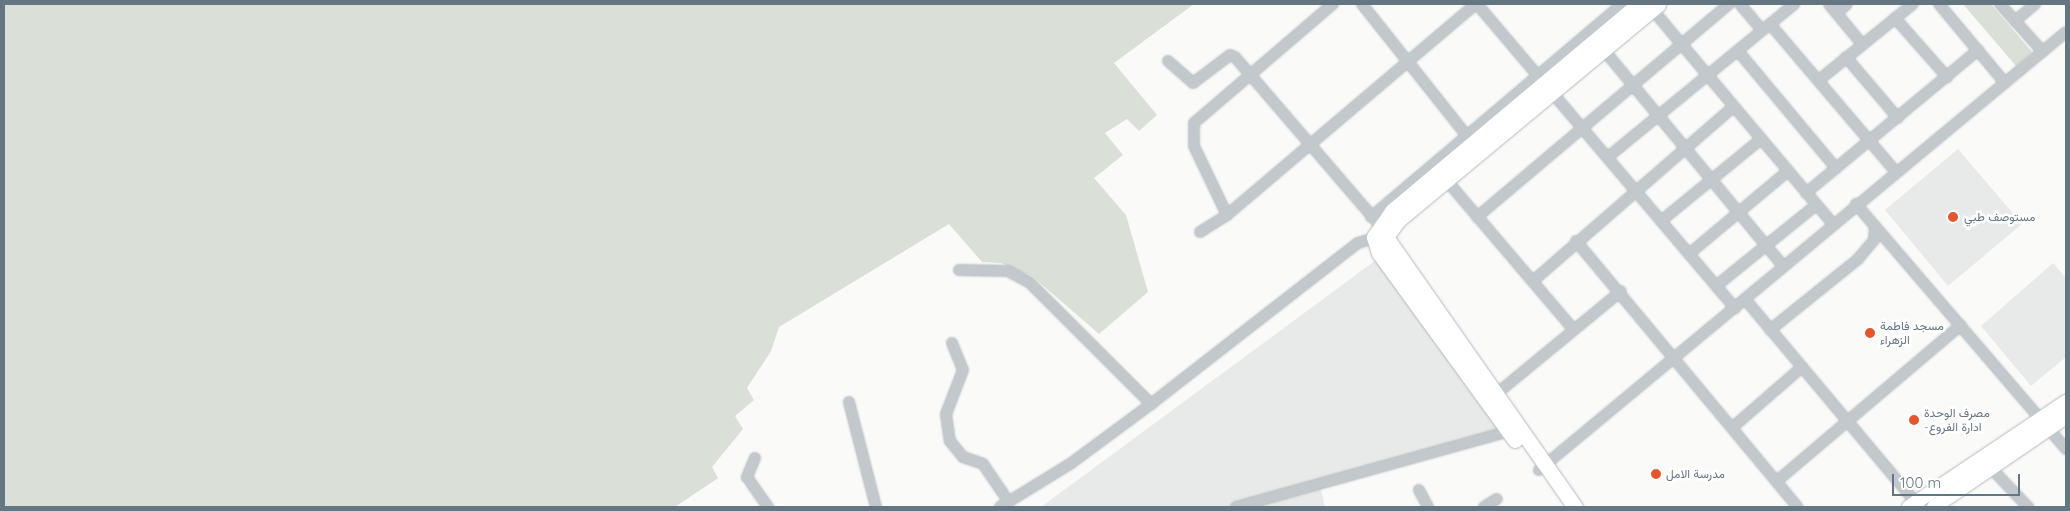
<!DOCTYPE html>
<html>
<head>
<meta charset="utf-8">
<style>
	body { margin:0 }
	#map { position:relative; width:2070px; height:511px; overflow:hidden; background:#fafaf8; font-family:Quicksand,Vazirmatn,sans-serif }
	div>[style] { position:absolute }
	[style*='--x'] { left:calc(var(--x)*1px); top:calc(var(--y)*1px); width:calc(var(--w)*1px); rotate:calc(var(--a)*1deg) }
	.built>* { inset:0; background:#e8e9e9 }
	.green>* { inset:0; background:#dadfd7 }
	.roads { filter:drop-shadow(0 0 1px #b3babf) drop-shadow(0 0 1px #b3babf) }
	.street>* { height:10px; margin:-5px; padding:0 5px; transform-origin:5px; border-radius:5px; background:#c3c8cc }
	.secondary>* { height:14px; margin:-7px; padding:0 7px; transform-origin:7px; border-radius:7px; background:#fff }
	.primary>* { height:15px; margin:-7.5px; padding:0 7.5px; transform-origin:7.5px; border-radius:7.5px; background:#fff }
	.dots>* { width:14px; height:14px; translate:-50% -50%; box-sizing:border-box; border:2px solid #fff; border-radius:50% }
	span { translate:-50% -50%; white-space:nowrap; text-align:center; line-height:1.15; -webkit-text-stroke:5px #fff; paint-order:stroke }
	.poi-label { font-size:12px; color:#657683 }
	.left { translate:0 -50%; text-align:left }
	.frame { position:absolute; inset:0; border:5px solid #657683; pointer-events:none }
	.scale { position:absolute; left:1892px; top:474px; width:128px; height:22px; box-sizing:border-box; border:2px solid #657683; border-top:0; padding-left:6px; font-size:15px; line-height:18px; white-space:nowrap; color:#657683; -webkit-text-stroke:4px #fff; paint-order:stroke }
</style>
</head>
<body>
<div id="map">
	<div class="built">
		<div style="clip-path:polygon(1958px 149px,2022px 224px,1948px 286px,1885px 210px)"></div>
		<div style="clip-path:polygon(1376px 260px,1508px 433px,1320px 485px,1325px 507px,1041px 507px)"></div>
		<div style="clip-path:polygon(2053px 263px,2066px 278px,2066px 357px,2031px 386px,1981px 326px)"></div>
	</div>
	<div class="green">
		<div style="clip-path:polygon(4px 4px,1194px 4px,1114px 63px,1157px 115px,1139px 131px,1127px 119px,1105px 133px,1123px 155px,1094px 178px,1126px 215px,1148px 292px,1099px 334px,1032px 276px,1001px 263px,982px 262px,949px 224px,779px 327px,771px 351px,747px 388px,754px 400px,735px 416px,743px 429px,712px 467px,718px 478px,675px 507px,4px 507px)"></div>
		<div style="clip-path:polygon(1963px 4px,1991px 4px,2032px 52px,2016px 66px)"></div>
	</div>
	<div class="roads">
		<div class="street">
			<div style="--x:1362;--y:4;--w:175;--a:51.5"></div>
			<div style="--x:1477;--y:4;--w:399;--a:49.7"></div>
			<div style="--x:1740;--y:4;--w:34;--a:50"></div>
			<div style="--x:1829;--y:4;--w:52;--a:50.5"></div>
			<div style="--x:1939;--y:4;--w:103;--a:50.1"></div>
			<div style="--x:2000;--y:4;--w:64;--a:48.1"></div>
			<div style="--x:1652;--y:9;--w:281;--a:49.9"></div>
			<div style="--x:1837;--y:13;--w:13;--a:-42"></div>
			<div style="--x:1895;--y:18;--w:79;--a:48.6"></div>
			<div style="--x:2015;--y:21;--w:26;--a:-40"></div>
			<div style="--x:1770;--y:24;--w:194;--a:49.6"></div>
			<div style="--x:1603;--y:49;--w:282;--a:50.3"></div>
			<div style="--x:1738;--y:51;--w:153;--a:50.1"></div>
			<div style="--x:1846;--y:57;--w:80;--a:49.6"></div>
			<div style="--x:1168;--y:61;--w:33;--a:41"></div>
			<div style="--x:1193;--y:83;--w:46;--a:-37.1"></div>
			<div style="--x:1230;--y:55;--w:5;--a:22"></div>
			<div style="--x:1235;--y:57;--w:216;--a:49.3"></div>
			<div style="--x:1819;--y:80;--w:121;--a:-39"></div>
			<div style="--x:1608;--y:157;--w:241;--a:-39.4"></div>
			<div style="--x:1448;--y:182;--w:194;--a:49.6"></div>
			<div style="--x:1806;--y:193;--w:224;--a:-39.7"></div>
			<div style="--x:1856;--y:204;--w:323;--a:49.4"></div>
			<div style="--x:1227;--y:215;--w:76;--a:-115.6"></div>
			<div style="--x:1194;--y:146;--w:23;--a:-90"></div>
			<div style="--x:1194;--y:123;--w:183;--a:-40.6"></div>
			<div style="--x:1371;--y:217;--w:329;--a:-40.3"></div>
			<div style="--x:1477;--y:217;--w:330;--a:-40.2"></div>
			<div style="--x:1661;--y:221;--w:128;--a:-39.3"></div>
			<div style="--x:1200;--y:232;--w:32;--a:-32"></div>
			<div style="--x:1227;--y:215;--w:326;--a:-40.3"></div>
			<div style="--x:1576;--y:241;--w:346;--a:50.2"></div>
			<div style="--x:1689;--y:254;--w:129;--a:-40"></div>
			<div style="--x:959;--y:270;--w:49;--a:1.2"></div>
			<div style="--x:1008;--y:271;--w:24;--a:28"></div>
			<div style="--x:1029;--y:282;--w:173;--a:45"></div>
			<div style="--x:1533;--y:281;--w:265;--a:-41"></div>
			<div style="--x:1716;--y:286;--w:129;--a:-39"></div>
			<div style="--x:1745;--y:299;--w:266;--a:50"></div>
			<div style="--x:1770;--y:330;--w:113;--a:-38.9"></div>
			<div style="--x:1858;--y:259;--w:25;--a:-50"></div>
			<div style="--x:1874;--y:240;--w:14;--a:-86"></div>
			<div style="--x:952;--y:343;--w:29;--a:68"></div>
			<div style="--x:963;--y:370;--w:47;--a:111.1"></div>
			<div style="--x:946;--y:414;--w:27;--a:82"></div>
			<div style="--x:950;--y:441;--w:21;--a:51"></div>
			<div style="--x:963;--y:457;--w:21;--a:19"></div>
			<div style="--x:983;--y:464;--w:46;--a:55.6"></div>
			<div style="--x:1495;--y:395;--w:163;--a:-39.5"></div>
			<div style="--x:849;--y:402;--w:108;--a:75.6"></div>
			<div style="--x:1733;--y:427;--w:91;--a:-41"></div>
			<div style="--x:755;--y:458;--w:21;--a:113"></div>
			<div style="--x:747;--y:477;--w:37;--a:55"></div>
			<div style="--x:1991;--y:468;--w:54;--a:46.5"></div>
			<div style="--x:1539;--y:470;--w:685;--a:-39.73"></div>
			<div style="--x:1777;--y:481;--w:241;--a:-40.3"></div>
			<div style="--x:1419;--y:490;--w:19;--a:62"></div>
			<div style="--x:1000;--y:507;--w:82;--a:-31.6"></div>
			<div style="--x:1070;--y:464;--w:101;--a:-36.5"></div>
			<div style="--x:1151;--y:404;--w:262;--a:-37.9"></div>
			<div style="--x:1358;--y:243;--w:21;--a:-17"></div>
			<div style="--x:1236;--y:507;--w:288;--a:-15.5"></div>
			<div style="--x:1484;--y:507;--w:15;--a:-32"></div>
		</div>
		<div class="secondary">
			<div style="--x:1909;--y:507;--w:189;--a:-33.8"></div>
			<div style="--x:1934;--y:507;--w:160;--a:-34.3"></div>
		</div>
		<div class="primary">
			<div style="--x:1515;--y:440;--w:231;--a:-126"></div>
			<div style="--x:1379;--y:253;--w:17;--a:-107"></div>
			<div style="--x:1374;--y:237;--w:32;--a:-55"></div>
			<div style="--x:1392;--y:211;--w:322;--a:-40"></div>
			<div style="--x:1575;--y:507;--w:330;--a:-125"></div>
			<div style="--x:1386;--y:237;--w:19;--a:-55"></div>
			<div style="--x:1397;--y:221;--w:339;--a:-39.7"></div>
		</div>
	</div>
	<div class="dots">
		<div style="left:1953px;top:217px;background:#e4572e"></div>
		<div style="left:1870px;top:333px;background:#e4572e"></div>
		<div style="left:1914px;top:420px;background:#e4572e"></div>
		<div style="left:1656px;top:474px;background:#e4572e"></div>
	</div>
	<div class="poi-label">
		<span class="left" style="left:1964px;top:217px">مستوصف طبي</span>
		<span class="left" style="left:1880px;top:333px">مسجد فاطمة<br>الزهراء</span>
		<span class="left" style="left:1924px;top:420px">مصرف الوحدة<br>-ادارة الفروع</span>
		<span class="left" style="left:1666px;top:474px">مدرسة الامل</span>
	</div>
	<div class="frame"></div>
	<div class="scale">100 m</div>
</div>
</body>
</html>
